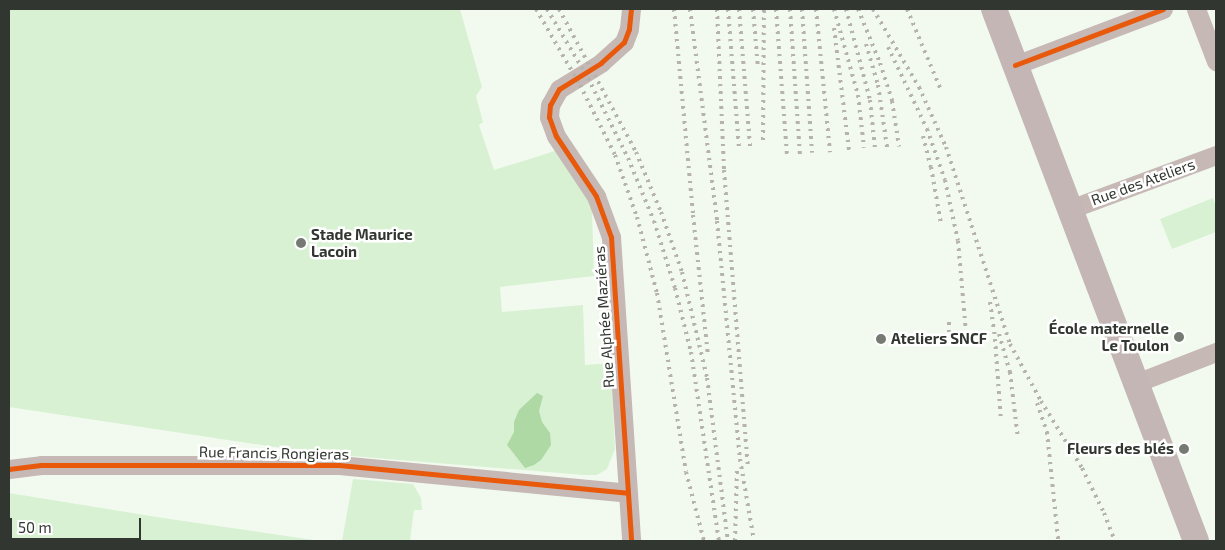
<!DOCTYPE html>
<html>
<head>
<meta charset="utf-8">
<style>
	body { margin:0 }
	#map { position:relative; width:1225px; height:550px; overflow:hidden; background:#f2faf0; font-family:"Exo 2",sans-serif }
	div>[style] { position:absolute }
	[style*='--x'] { left:calc(var(--x)*1px); top:calc(var(--y)*1px); width:calc(var(--w)*1px); rotate:calc(var(--a)*1deg) }
	.green>* { inset:0; background:#d8f1d2 }
	.water>* { inset:0; background:#aed8a4 }
	.minor>* { height:19px; margin:-9.5px; padding:0 9.5px; transform-origin:9.5px; border-radius:9.5px; background:#c6b8b5 }
	.secondary>* { height:26px; margin:-13px; padding:0 13px; transform-origin:13px; border-radius:13px; background:#c3b6b4 }
	.rail>* { height:4px; margin-top:-2px; transform-origin:0; background:repeating-linear-gradient(90deg,#b6b2ad 0 2.5px,transparent 0 7.5px) }
	.cycleway>* { height:5px; margin:-2.5px; padding:0 2.5px; transform-origin:2.5px; border-radius:2.5px; background:#e8590c }
	.dots>* { width:14px; height:14px; translate:-50% -50%; box-sizing:border-box; border:2px solid #fff; border-radius:50% }
	span { translate:-50% -50%; white-space:nowrap; text-align:center; line-height:1.15; -webkit-text-stroke:5px #fff; paint-order:stroke }
	.street-label { font-size:15px; color:#313730 }
	.poi-label { font-size:15px; color:#313730; font-weight:700 }
	.left { translate:0 -50%; text-align:left }
	.right { translate:-100% -50%; text-align:right }
	.frame { position:absolute; inset:0; border:10px solid #313730; pointer-events:none }
	.scale { position:absolute; left:10px; top:518px; width:131px; height:22px; box-sizing:border-box; border:2px solid #313730; border-top:0; padding-left:6px; font-size:15px; line-height:18px; white-space:nowrap; color:#313730; -webkit-text-stroke:4px #fff; paint-order:stroke }
</style>
</head>
<body>
<div id="map">
	<div class="green">
		<div style="clip-path:polygon(9px 9px,460px 9px,482px 87px,476px 96px,483px 122px,479px 125px,494px 170px,558px 150px,595px 207px,592px 211px,594px 276px,500px 287px,502px 312px,583px 305px,585px 365px,611px 363px,615px 449px,607px 469px,597px 475px,584px 475px,315px 453px,9px 407px)"></div>
		<div style="clip-path:polygon(1213px 198px,1216px 208px,1216px 232px,1172px 249px,1160px 219px)"></div>
		<div style="clip-path:polygon(353px 479px,413px 484px,421px 498px,422px 510px,414px 510px,410px 541px,342px 541px)"></div>
		<div style="clip-path:polygon(9px 493px,163px 518px,320px 541px,9px 541px)"></div>
	</div>
	<div class="water">
		<div style="clip-path:polygon(537px 393px,543px 396px,539px 411px,542px 422px,550px 433px,551px 445px,541px 460px,534px 465px,525px 468px,507px 445px,514px 432px,514px 422px,519px 410px)"></div>
	</div>
	<div class="minor">
		<div style="--x:631;--y:9;--w:20;--a:96"></div>
		<div style="--x:629;--y:29;--w:14;--a:111"></div>
		<div style="--x:624;--y:42;--w:31;--a:138"></div>
		<div style="--x:601;--y:63;--w:49;--a:148.2"></div>
		<div style="--x:559;--y:89;--w:18;--a:119"></div>
		<div style="--x:550;--y:105;--w:12;--a:95"></div>
		<div style="--x:549;--y:117;--w:20;--a:70"></div>
		<div style="--x:556;--y:136;--w:72;--a:56.3"></div>
		<div style="--x:596;--y:196;--w:44;--a:69.9"></div>
		<div style="--x:611;--y:237;--w:305;--a:86.2"></div>
		<div style="--x:1196;--y:9;--w:56;--a:69"></div>
		<div style="--x:1015;--y:65;--w:158;--a:-20.7"></div>
		<div style="--x:1070;--y:209;--w:156;--a:-20.3"></div>
		<div style="--x:1136;--y:383;--w:86;--a:-21.2"></div>
		<div style="--x:9;--y:469;--w:32;--a:-7"></div>
		<div style="--x:41;--y:465;--w:298;--a:0"></div>
		<div style="--x:339;--y:465;--w:290;--a:5.5"></div>
	</div>
	<div class="secondary">
		<div style="--x:994;--y:9;--w:569;--a:69.21"></div>
	</div>
	<div class="rail">
		<div style="--x:536;--y:9;--w:88;--a:59.9"></div>
		<div style="--x:580;--y:85;--w:78;--a:63.4"></div>
		<div style="--x:615;--y:155;--w:66;--a:70.5"></div>
		<div style="--x:637;--y:217;--w:79;--a:75.3"></div>
		<div style="--x:657;--y:293;--w:181;--a:80.8"></div>
		<div style="--x:686;--y:472;--w:71;--a:75.4"></div>
		<div style="--x:547;--y:9;--w:80;--a:59.3"></div>
		<div style="--x:588;--y:78;--w:89;--a:63.4"></div>
		<div style="--x:628;--y:158;--w:68;--a:67.6"></div>
		<div style="--x:654;--y:221;--w:70;--a:72.6"></div>
		<div style="--x:675;--y:288;--w:66;--a:76"></div>
		<div style="--x:691;--y:352;--w:191;--a:81.6"></div>
		<div style="--x:559;--y:9;--w:162;--a:61.7"></div>
		<div style="--x:636;--y:152;--w:65;--a:67.4"></div>
		<div style="--x:661;--y:212;--w:64;--a:70.7"></div>
		<div style="--x:682;--y:272;--w:109;--a:76.7"></div>
		<div style="--x:707;--y:378;--w:164;--a:82.7"></div>
		<div style="--x:674;--y:9;--w:207;--a:84.7"></div>
		<div style="--x:693;--y:215;--w:141;--a:83.9"></div>
		<div style="--x:690;--y:9;--w:214;--a:82.7"></div>
		<div style="--x:717;--y:221;--w:239;--a:84.5"></div>
		<div style="--x:740;--y:459;--w:83;--a:80.3"></div>
		<div style="--x:717;--y:9;--w:161;--a:87.5"></div>
		<div style="--x:724;--y:170;--w:298;--a:85.4"></div>
		<div style="--x:728;--y:9;--w:139;--a:85.5"></div>
		<div style="--x:739;--y:9;--w:138;--a:85.4"></div>
		<div style="--x:753;--y:9;--w:59;--a:85.2"></div>
		<div style="--x:776;--y:9;--w:147;--a:85.7"></div>
		<div style="--x:790;--y:9;--w:146;--a:86.1"></div>
		<div style="--x:802;--y:9;--w:144;--a:86"></div>
		<div style="--x:816;--y:9;--w:144;--a:84.4"></div>
		<div style="--x:834;--y:9;--w:89;--a:74.4"></div>
		<div style="--x:858;--y:95;--w:53;--a:83.5"></div>
		<div style="--x:846;--y:9;--w:94;--a:75.2"></div>
		<div style="--x:870;--y:100;--w:48;--a:84.1"></div>
		<div style="--x:858;--y:9;--w:58;--a:67.8"></div>
		<div style="--x:880;--y:63;--w:40;--a:72"></div>
		<div style="--x:892;--y:101;--w:46;--a:81.2"></div>
		<div style="--x:873;--y:9;--w:91;--a:59.5"></div>
		<div style="--x:919;--y:87;--w:66;--a:65.8"></div>
		<div style="--x:946;--y:147;--w:207;--a:72"></div>
		<div style="--x:1010;--y:344;--w:65;--a:61.5"></div>
		<div style="--x:1041;--y:401;--w:79;--a:58.5"></div>
		<div style="--x:1082;--y:468;--w:50;--a:63.9"></div>
		<div style="--x:1104;--y:513;--w:30;--a:69"></div>
		<div style="--x:907;--y:9;--w:86;--a:67.3"></div>
		<div style="--x:834;--y:28;--w:123;--a:83"></div>
		<div style="--x:866;--y:44;--w:43;--a:73.7"></div>
		<div style="--x:878;--y:85;--w:63;--a:81.7"></div>
		<div style="--x:888;--y:47;--w:91;--a:64.6"></div>
		<div style="--x:927;--y:129;--w:54;--a:70.6"></div>
		<div style="--x:945;--y:180;--w:62;--a:78"></div>
		<div style="--x:958;--y:241;--w:91;--a:85"></div>
		<div style="--x:923;--y:136;--w:32;--a:76"></div>
		<div style="--x:931;--y:167;--w:58;--a:80"></div>
		<div style="--x:763;--y:140;--w:131;--a:-89.6"></div>
		<div style="--x:990;--y:302;--w:37;--a:82"></div>
		<div style="--x:995;--y:339;--w:82;--a:85.8"></div>
		<div style="--x:949;--y:322;--w:10;--a:90"></div>
		<div style="--x:999;--y:334;--w:40;--a:74"></div>
		<div style="--x:1010;--y:372;--w:67;--a:83.2"></div>
		<div style="--x:1037;--y:403;--w:31;--a:71"></div>
		<div style="--x:1047;--y:432;--w:108;--a:84.1"></div>
		<div style="--x:735;--y:541;--w:73;--a:-88.4"></div>
	</div>
	<div class="cycleway">
		<div style="--x:631;--y:9;--w:20;--a:96"></div>
		<div style="--x:629;--y:29;--w:14;--a:111"></div>
		<div style="--x:624;--y:42;--w:31;--a:138"></div>
		<div style="--x:601;--y:63;--w:49;--a:148.2"></div>
		<div style="--x:559;--y:89;--w:18;--a:119"></div>
		<div style="--x:550;--y:105;--w:12;--a:95"></div>
		<div style="--x:549;--y:117;--w:20;--a:70"></div>
		<div style="--x:556;--y:136;--w:72;--a:56.3"></div>
		<div style="--x:596;--y:196;--w:44;--a:69.9"></div>
		<div style="--x:611;--y:237;--w:305;--a:86.2"></div>
		<div style="--x:1015;--y:65;--w:158;--a:-20.7"></div>
		<div style="--x:9;--y:469;--w:32;--a:-7"></div>
		<div style="--x:41;--y:465;--w:298;--a:0"></div>
		<div style="--x:339;--y:465;--w:290;--a:5.5"></div>
	</div>
	<div class="dots">
		<div style="left:301px;top:243px;background:#757b73"></div>
		<div style="left:1179px;top:337px;background:#757b73"></div>
		<div style="left:881px;top:339px;background:#757b73"></div>
		<div style="left:1184px;top:449px;background:#757b73"></div>
	</div>
	<div class="street-label">
		<span style="left:1143px;top:182px;rotate:-20deg">Rue des Ateliers</span>
		<span style="left:604px;top:317px;rotate:-94deg">Rue Alphée Maziéras</span>
		<span style="left:274px;top:453px;rotate:1deg">Rue Francis Rongieras</span>
	</div>
	<div class="poi-label">
		<span class="left" style="left:311px;top:243px">Stade Maurice<br>Lacoin</span>
		<span class="right" style="left:1169px;top:337px">École maternelle<br>Le Toulon</span>
		<span class="left" style="left:891px;top:339px">Ateliers SNCF</span>
		<span class="right" style="left:1174px;top:449px">Fleurs des blés</span>
	</div>
	<div class="frame"></div>
	<div class="scale">50 m</div>
</div>
</body>
</html>
